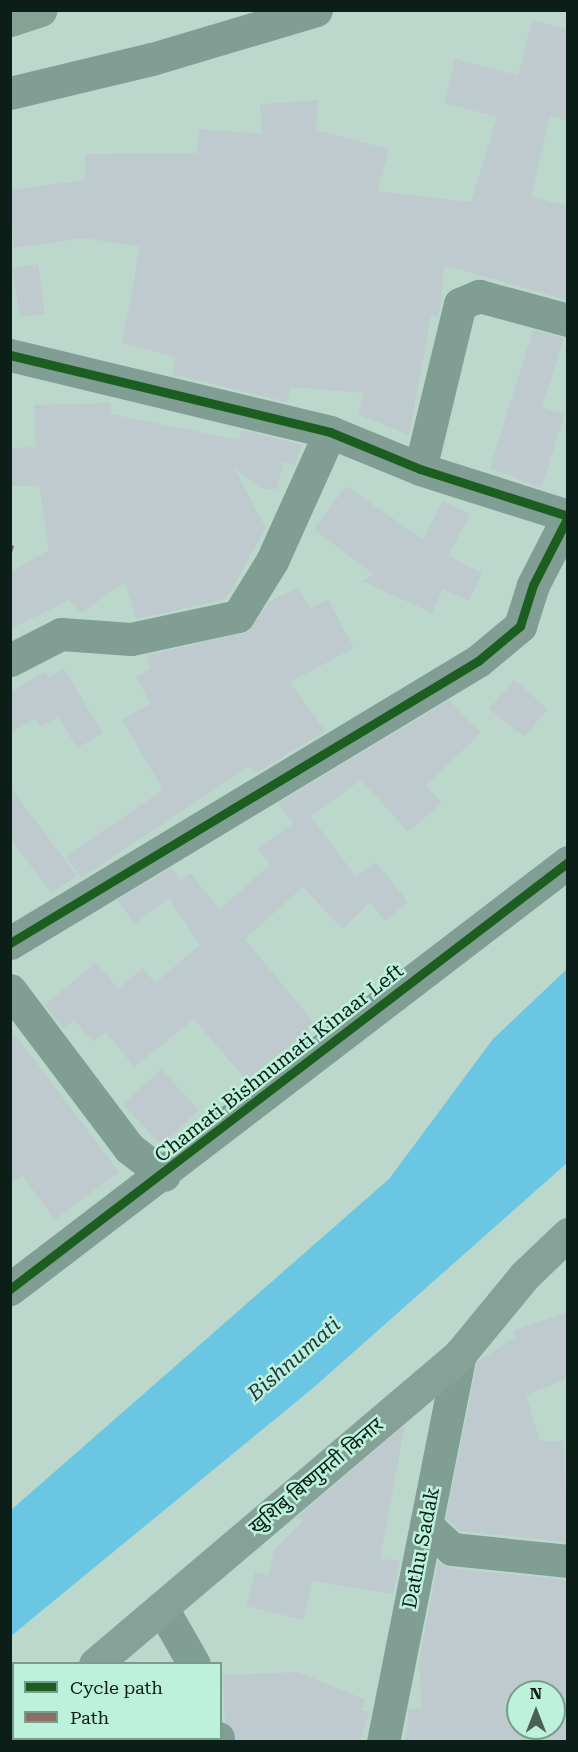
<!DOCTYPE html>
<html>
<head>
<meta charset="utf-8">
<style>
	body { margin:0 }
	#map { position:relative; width:578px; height:1752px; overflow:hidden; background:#bcd8cd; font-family:"Roboto Serif","Noto Sans Devanagari",serif }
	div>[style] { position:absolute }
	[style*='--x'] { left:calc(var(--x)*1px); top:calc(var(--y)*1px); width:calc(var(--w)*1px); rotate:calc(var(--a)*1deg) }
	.water>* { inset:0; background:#6ac6e3 }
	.building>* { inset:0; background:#becace }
	.minor>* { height:33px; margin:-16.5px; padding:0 16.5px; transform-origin:16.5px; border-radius:16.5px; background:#809e94 }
	.major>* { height:33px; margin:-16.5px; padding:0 16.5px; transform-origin:16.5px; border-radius:16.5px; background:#86a298 }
	.highway>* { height:33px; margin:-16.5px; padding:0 16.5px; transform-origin:16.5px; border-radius:16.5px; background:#86a196 }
	.quiet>* { height:8px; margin-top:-4px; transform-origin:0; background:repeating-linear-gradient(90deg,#8d6e63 0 15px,transparent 0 23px) }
	.cycleway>* { height:9px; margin:-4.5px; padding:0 4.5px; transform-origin:4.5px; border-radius:4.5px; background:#1b5e20 }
	span { translate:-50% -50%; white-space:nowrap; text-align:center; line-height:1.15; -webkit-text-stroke:5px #bdf1dc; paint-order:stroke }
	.street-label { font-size:20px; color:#0b1f18 }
	.water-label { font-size:21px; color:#1e3743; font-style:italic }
	.frame { position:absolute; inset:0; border:12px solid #0b1f18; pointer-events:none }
	.legend { position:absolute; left:12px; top:1662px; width:210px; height:78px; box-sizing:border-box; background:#bdf1dc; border:2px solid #769d8e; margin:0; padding:8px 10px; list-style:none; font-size:18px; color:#0b1f18 }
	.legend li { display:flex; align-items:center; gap:12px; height:30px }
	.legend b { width:30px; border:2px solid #769d8e }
	.north { position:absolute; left:506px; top:1680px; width:60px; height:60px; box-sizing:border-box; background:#bdf1dc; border:2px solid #769d8e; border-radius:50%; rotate:0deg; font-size:16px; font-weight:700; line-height:24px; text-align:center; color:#0b1f18 }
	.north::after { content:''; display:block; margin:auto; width:21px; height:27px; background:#496057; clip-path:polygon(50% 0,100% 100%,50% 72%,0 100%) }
</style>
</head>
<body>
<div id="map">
	<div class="water">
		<div style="clip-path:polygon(567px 969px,567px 1163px,313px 1388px,11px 1636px,11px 1510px,389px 1179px,493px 1039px)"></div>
	</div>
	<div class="building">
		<div style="clip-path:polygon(532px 20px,567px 29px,567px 121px,550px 116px,531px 196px,567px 206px,567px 300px,444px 265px,441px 303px,438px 317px,431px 316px,409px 435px,357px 414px,364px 393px,291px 387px,287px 402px,172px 374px,175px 357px,122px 343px,140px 247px,84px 238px,14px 248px,10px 190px,85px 180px,85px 154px,197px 153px,199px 129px,262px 134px,260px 104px,318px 100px,316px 130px,389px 149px,377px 191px,471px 202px,497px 117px,444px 103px,455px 59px,518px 75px)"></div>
		<div style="clip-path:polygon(38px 264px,45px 314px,20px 317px,12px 268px)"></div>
		<div style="clip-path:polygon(533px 330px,564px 338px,542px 407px,565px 414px,541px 488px,490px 468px)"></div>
		<div style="clip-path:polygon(111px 403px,111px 414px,239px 440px,242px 430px,302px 445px,295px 465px,284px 462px,277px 489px,263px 489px,234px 468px,266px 528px,226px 599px,136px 619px,125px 582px,81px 613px,69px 600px,10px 629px,10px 572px,49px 550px,39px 486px,10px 486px,10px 448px,36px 447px,34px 405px)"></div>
		<div style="clip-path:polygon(346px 486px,423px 539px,443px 501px,470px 514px,448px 556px,482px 573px,469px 601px,443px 589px,432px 613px,362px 581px,374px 575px,314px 529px)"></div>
		<div style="clip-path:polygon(298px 587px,310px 609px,328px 599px,354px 648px,290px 682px,325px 731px,256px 773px,250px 766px,81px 878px,66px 856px,163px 790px,122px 719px,151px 704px,136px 677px,151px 669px,147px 655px,248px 632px,269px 602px)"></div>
		<div style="clip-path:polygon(64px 669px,103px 733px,77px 748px,58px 717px,41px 727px,36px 718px,10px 733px,10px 692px,46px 671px,49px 677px)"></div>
		<div style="clip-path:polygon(514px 680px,548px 709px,524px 737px,489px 709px)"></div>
		<div style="clip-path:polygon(449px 700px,481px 733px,426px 785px,442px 803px,408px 832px,361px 780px,311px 816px,356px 877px,376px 862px,408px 902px,385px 921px,370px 902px,342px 929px,303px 887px,245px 939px,316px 1025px,246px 1080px,194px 1019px,134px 1067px,106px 1032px,93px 1042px,74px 1020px,63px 1029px,45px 1005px,96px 962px,118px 989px,143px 968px,155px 983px,200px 945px,169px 898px,135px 924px,117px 900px,172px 868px,180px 880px,190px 873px,220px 909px,270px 864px,258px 849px,293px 823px,278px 803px)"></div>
		<div style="clip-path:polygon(10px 787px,77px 876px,51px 893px,10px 838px)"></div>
		<div style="clip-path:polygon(10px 1028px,119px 1172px,55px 1220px,22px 1175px,10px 1184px)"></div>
		<div style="clip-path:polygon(161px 1069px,199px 1110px,162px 1146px,123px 1104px)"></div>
		<div style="clip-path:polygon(567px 1312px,567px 1379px,526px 1395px,540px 1441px,564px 1441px,567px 1542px,460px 1531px,446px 1518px,477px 1362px,515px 1337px,513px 1331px)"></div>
		<div style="clip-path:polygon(405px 1425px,380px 1559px,400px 1560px,393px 1594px,312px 1581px,303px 1620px,246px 1606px,255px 1572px,269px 1576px,274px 1550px,305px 1520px,295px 1519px)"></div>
		<div style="clip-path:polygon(evenodd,438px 1562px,450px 1568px,567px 1580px,567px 1742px,405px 1742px,409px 1709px,422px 1708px,419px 1661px,438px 1562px,518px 1692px,554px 1692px,554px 1728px,518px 1728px,518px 1692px)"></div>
		<div style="clip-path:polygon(298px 1672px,364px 1699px,362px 1711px,370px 1711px,360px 1742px,237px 1742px,225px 1721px,223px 1675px)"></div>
	</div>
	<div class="minor">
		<div style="--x:10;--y:93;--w:146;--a:-13.5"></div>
		<div style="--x:152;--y:59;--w:171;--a:-16.6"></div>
		<div style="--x:10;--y:355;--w:329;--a:13.5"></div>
		<div style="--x:330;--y:432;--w:97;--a:22.3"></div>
		<div style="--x:420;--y:469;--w:155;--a:17.6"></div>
		<div style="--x:420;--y:469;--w:170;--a:-76.4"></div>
		<div style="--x:460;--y:304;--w:21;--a:-23"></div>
		<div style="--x:479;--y:296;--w:92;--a:15.1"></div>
		<div style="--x:10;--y:660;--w:57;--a:-27"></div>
		<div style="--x:61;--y:634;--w:70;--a:4.1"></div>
		<div style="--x:131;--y:639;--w:109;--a:-12.1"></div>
		<div style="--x:238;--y:616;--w:65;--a:-58.3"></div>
		<div style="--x:272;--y:561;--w:141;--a:-65.8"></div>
		<div style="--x:10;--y:943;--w:546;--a:-31.07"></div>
		<div style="--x:478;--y:661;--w:55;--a:-39.8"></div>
		<div style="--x:520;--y:626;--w:43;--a:-72.4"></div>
		<div style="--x:533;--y:585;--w:76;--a:-62.8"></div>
		<div style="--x:10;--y:990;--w:198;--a:53"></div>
		<div style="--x:129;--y:1148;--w:44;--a:37.6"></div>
		<div style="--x:10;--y:1289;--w:703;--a:-37.42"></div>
		<div style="--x:426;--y:1525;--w:35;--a:43"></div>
		<div style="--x:452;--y:1549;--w:117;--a:5.9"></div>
		<div style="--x:162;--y:1608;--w:64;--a:60.3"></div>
		<div style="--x:218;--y:1742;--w:4;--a:-90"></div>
		<div style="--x:383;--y:1742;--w:396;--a:-78.8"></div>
	</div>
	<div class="major">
		<div style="--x:95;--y:1664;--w:479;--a:-40.3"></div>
		<div style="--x:460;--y:1354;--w:101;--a:-50.6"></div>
		<div style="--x:524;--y:1276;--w:61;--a:-43.7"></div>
		<div style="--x:10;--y:1735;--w:5;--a:-37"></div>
	</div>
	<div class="highway">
		<div style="--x:10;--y:20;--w:32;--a:-18"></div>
	</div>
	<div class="quiet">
		<div style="--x:10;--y:549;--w:3;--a:18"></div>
	</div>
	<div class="cycleway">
		<div style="--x:10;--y:355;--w:329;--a:13.5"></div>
		<div style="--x:330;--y:432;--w:97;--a:22.3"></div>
		<div style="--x:420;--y:469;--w:155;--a:17.6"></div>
		<div style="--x:10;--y:943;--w:546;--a:-31.07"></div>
		<div style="--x:478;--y:661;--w:55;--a:-39.8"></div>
		<div style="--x:520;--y:626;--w:43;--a:-72.4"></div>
		<div style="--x:533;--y:585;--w:76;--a:-62.8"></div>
		<div style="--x:10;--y:1289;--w:703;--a:-37.42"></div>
	</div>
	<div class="street-label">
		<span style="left:279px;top:1063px;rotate:-38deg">Chamati Bishnumati Kinaar Left</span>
		<span style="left:316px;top:1476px;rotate:-40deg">खुशिबु बिष्णुमती किनार</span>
		<span style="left:421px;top:1548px;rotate:-79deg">Dathu Sadak</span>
	</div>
	<div class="water-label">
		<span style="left:294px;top:1359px;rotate:-41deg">Bishnumati</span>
	</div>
	<div class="frame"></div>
	<ul class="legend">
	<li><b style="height:8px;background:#1b5e20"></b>Cycle path</li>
	<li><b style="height:8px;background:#8d6e63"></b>Path</li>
	</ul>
	<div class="north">N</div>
</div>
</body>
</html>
